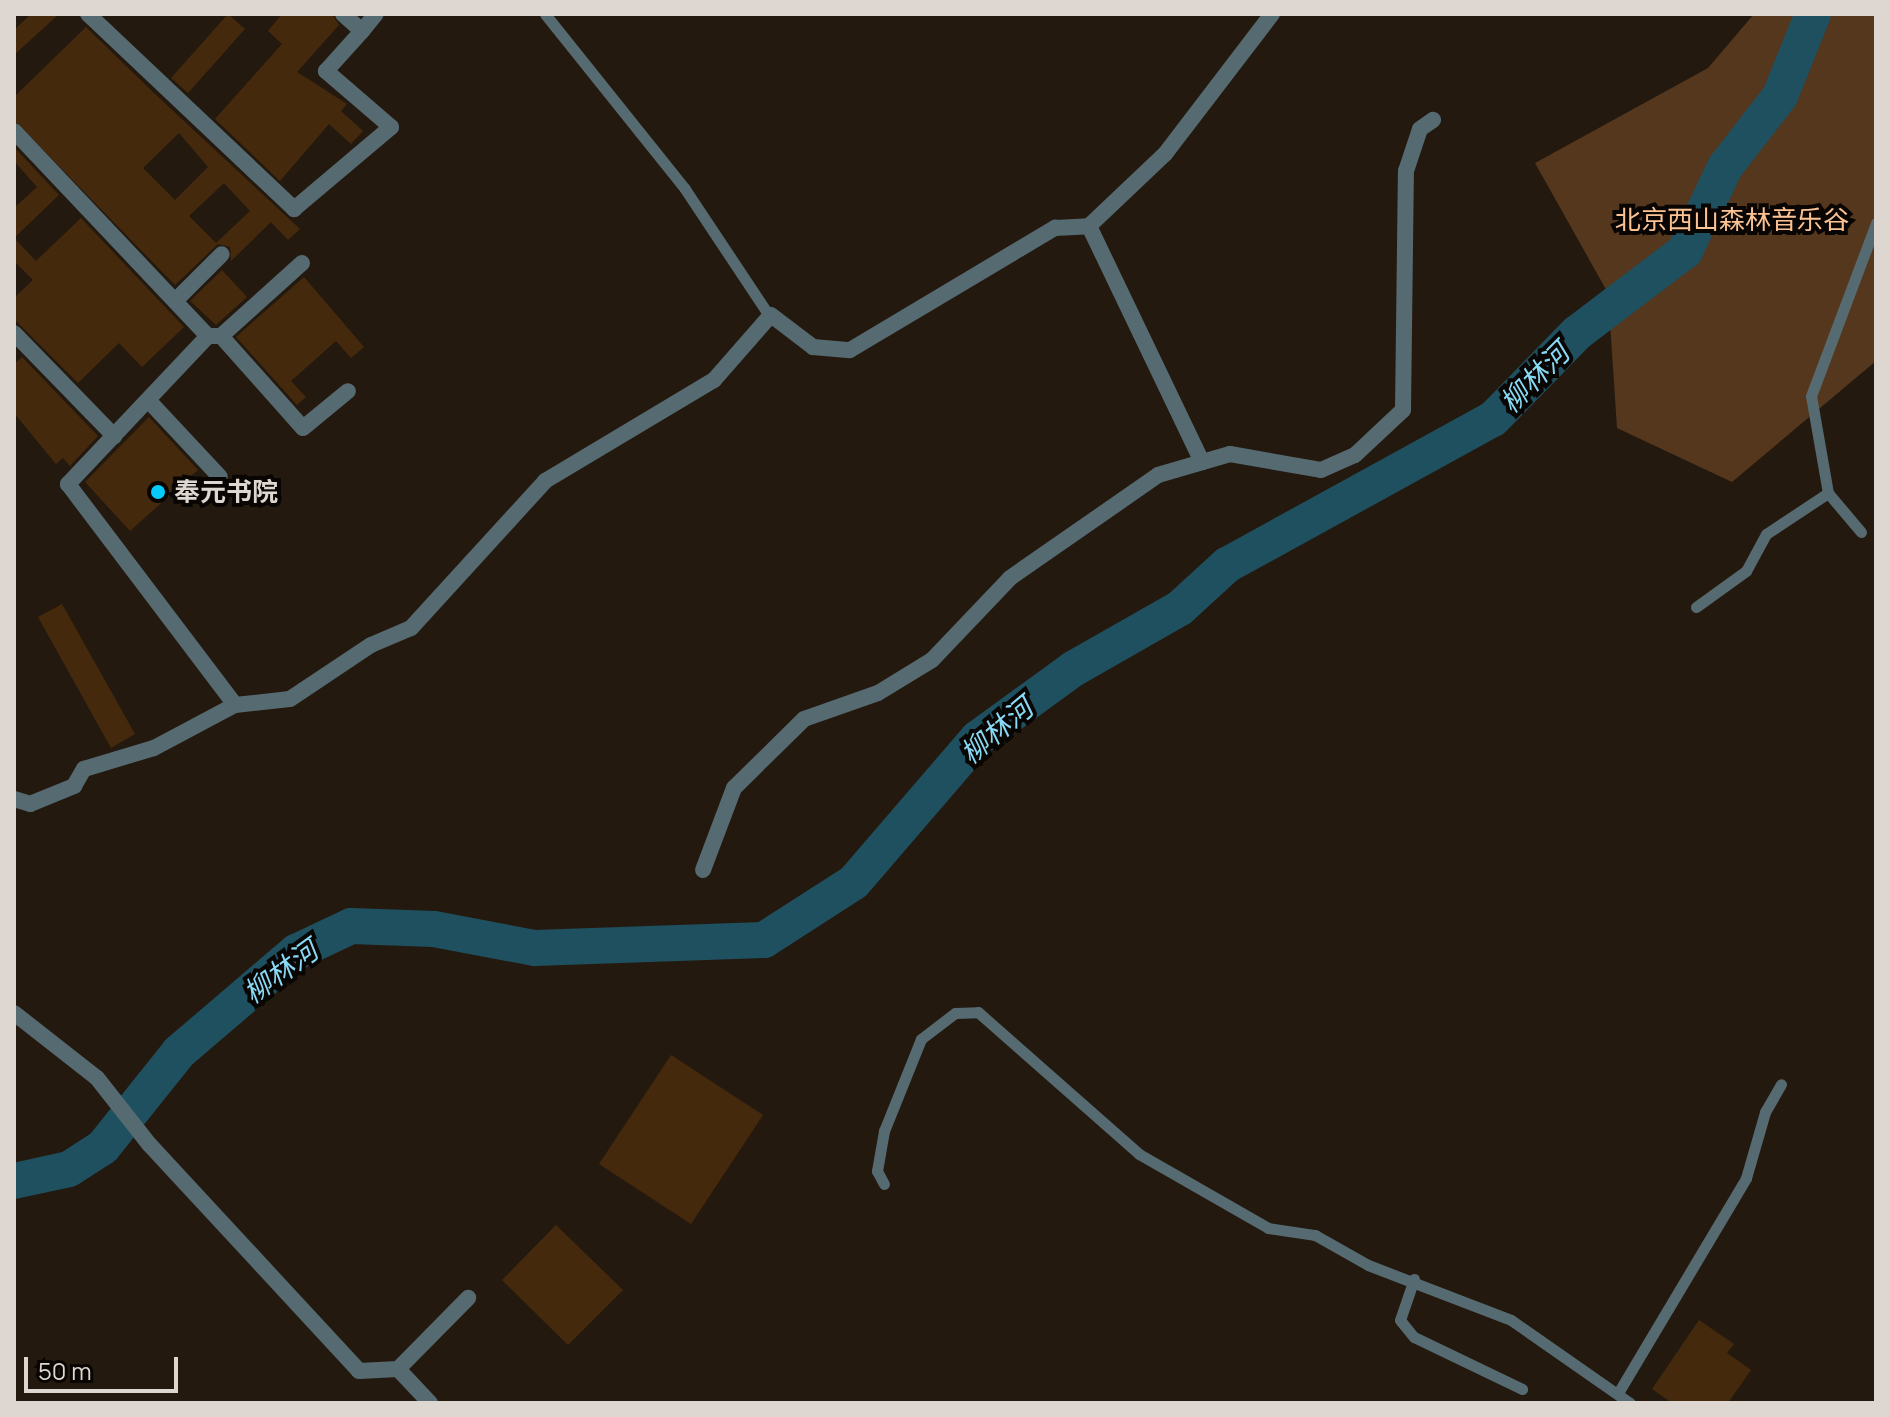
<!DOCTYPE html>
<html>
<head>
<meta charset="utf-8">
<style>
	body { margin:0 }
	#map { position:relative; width:1890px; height:1417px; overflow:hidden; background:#24190f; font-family:Manrope,"Noto Sans SC",sans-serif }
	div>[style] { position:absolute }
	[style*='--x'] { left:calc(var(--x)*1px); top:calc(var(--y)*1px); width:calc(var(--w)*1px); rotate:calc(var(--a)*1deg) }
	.forest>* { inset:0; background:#54371c }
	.river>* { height:36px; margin:-18px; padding:0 18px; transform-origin:18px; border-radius:18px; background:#1f5060 }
	.building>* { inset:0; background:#45290d }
	.lane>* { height:11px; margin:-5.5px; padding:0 5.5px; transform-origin:5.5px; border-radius:5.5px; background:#566a71 }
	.street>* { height:16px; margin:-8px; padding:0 8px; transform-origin:8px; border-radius:8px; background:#566a71 }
	.dots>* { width:22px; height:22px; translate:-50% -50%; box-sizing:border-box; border:4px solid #090503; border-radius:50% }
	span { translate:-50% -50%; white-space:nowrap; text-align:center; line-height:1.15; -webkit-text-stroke:8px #090503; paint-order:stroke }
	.park-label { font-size:26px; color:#fbc394 }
	.poi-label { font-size:26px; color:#ded6d0; font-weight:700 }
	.left { translate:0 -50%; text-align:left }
	.water-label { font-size:28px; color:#88d9f5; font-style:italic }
	.frame { position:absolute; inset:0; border:16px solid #ded6d0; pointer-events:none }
	.scale { position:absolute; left:24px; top:1357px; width:154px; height:36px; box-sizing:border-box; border:4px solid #ded6d0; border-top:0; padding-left:10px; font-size:24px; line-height:28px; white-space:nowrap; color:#ded6d0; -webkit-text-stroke:6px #090503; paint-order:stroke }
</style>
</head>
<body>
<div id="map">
	<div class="forest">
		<div style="clip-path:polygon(1754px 14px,1876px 14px,1876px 361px,1732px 482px,1617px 428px,1608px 293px,1535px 163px,1708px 68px)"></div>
	</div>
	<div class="river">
		<div style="--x:14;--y:1181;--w:56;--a:-12.3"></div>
		<div style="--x:69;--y:1169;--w:40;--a:-32.9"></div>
		<div style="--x:103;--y:1147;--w:122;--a:-51.3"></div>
		<div style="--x:179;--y:1052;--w:154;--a:-40.5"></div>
		<div style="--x:296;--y:952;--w:61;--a:-25.3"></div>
		<div style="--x:351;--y:926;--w:83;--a:2.1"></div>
		<div style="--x:434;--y:929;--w:103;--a:10.7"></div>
		<div style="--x:535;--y:948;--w:229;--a:-2"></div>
		<div style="--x:764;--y:940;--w:107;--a:-32.8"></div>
		<div style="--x:854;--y:882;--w:190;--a:-49.3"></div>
		<div style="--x:978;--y:738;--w:117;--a:-36"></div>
		<div style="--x:1073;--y:669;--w:123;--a:-29.7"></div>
		<div style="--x:1180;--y:608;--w:64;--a:-42.5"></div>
		<div style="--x:1227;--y:565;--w:303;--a:-28.8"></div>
		<div style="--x:1493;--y:419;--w:120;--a:-45.7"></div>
		<div style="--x:1577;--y:333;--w:136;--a:-37.2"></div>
		<div style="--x:1685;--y:251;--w:93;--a:-64.5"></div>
		<div style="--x:1725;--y:167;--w:90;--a:-52.2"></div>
		<div style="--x:1780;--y:96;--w:88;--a:-68.1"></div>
	</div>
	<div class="building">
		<div style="clip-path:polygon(31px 14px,59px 14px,14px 55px,14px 30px)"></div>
		<div style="clip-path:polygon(228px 14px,245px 29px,188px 93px,171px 78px)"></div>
		<div style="clip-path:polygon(282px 14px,332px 14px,339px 25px,297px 72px,347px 104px,341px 111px,363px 131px,351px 144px,329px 124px,280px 181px,215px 119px,282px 44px,268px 31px)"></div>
		<div style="clip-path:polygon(evenodd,86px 27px,156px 95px,300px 229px,288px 240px,271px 222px,231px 261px,230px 247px,218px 244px,175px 285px,14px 120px,14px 97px,86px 27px,179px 133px,208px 167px,175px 200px,143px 168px,179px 133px,86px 27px,224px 183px,250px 211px,216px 243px,189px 216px,224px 183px)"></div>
		<div style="clip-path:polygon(14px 147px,59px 195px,14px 238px,14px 208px,37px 187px,14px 161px)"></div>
		<div style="clip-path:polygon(81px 218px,184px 327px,142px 367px,119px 343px,78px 383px,14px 319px,14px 298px,33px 280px,14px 261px,14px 238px,36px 261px)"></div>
		<div style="clip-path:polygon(222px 270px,247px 297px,216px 325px,190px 301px)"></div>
		<div style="clip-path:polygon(304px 277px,364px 347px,351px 358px,336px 341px,291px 381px,306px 397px,297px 405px,236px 337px)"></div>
		<div style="clip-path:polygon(22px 357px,98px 436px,70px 466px,63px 458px,56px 464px,14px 413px,14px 364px)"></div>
		<div style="clip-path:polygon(149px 417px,198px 470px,130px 531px,85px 482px)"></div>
		<div style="clip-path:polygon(62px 604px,135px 734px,111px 748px,38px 617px)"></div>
		<div style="clip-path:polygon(671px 1055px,763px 1115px,691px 1224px,599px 1164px)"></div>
		<div style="clip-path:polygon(556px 1225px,623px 1290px,568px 1345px,502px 1280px)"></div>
		<div style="clip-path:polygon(1699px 1320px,1734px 1344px,1727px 1353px,1751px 1370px,1728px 1403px,1672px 1403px,1652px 1389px)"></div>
	</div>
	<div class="lane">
		<div style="--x:545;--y:14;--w:224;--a:51.3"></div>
		<div style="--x:685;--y:189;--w:154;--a:56.4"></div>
		<div style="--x:1861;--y:532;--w:51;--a:-130.2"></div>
		<div style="--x:1828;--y:493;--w:98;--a:-99.9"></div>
		<div style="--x:1811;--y:396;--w:185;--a:-69.4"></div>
		<div style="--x:1696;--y:607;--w:62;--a:-35.8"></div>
		<div style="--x:1746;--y:571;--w:42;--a:-61.6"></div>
		<div style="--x:1766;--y:534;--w:74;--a:-33.5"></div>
		<div style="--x:884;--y:1184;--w:15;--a:-118"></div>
		<div style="--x:877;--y:1171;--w:41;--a:-80.1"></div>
		<div style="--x:884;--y:1131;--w:99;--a:-68.1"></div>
		<div style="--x:921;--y:1039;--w:43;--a:-37.4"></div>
		<div style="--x:955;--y:1013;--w:23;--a:-2"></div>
		<div style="--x:978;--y:1012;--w:215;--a:41.4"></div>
		<div style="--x:1139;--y:1154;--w:149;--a:29.8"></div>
		<div style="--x:1268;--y:1228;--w:48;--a:8.5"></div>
		<div style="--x:1315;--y:1235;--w:61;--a:29.5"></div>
		<div style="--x:1368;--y:1265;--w:153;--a:21"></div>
		<div style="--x:1511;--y:1320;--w:145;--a:34.9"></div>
		<div style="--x:1414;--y:1279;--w:43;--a:108.9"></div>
		<div style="--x:1400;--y:1320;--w:22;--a:51"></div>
		<div style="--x:1414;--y:1337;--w:120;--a:25.7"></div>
		<div style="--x:1618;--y:1393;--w:250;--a:-59.2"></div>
		<div style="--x:1746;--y:1178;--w:69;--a:-73.9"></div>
		<div style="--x:1765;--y:1112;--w:32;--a:-60"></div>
	</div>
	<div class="street">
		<div style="--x:88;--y:14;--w:284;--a:43.4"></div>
		<div style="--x:294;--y:209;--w:127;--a:-40.2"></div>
		<div style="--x:391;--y:127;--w:86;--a:-139.3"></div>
		<div style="--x:326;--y:71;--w:54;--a:-48"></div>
		<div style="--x:343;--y:14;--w:25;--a:42"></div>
		<div style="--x:362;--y:31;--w:22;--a:-51"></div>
		<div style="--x:14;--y:131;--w:282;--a:46.6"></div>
		<div style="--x:208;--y:336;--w:204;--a:133.4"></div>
		<div style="--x:68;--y:484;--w:277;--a:52.9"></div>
		<div style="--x:1089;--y:226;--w:262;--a:64.4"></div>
		<div style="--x:175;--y:301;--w:66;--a:-45"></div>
		<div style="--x:14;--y:333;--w:144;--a:45.8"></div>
		<div style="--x:208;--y:336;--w:13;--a:0"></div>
		<div style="--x:221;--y:336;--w:123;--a:48.3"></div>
		<div style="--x:303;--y:428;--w:58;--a:-39.4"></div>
		<div style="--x:221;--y:336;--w:109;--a:-42"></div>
		<div style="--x:148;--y:400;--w:105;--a:46.9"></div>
		<div style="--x:14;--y:799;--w:17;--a:17"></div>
		<div style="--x:30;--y:804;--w:48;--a:-22.2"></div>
		<div style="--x:74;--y:786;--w:20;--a:-60"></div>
		<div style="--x:84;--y:769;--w:73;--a:-16.7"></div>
		<div style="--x:154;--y:748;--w:92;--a:-28"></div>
		<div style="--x:235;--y:705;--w:55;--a:-6.2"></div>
		<div style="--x:290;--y:699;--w:97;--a:-33.7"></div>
		<div style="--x:371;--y:645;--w:43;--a:-23"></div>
		<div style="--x:411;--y:628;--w:199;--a:-47.6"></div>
		<div style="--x:545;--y:481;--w:197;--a:-30.9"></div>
		<div style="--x:714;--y:380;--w:86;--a:-48.8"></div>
		<div style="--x:771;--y:315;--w:53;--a:37.3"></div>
		<div style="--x:813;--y:347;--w:37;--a:5"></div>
		<div style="--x:850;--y:350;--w:239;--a:-30.8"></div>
		<div style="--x:1055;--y:228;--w:34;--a:-3"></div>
		<div style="--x:1089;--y:226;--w:105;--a:-43.5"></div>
		<div style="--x:1165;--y:154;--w:176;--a:-52.6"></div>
		<div style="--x:703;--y:870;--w:88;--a:-69.3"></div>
		<div style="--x:734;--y:788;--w:98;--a:-44.6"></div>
		<div style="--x:804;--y:719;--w:78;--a:-19.4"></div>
		<div style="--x:878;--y:693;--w:63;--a:-31.4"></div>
		<div style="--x:932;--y:660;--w:113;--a:-46.4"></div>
		<div style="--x:1010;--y:578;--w:180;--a:-34.8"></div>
		<div style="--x:1158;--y:475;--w:75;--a:-16.3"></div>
		<div style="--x:1230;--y:454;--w:92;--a:10"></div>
		<div style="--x:1321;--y:470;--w:37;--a:-24"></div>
		<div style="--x:1355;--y:455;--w:66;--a:-43.2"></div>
		<div style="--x:1403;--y:410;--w:239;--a:-89.3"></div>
		<div style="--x:1406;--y:171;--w:44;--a:-71.6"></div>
		<div style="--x:1420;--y:129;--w:16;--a:-35"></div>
		<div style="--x:14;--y:1013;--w:105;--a:38.1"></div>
		<div style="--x:97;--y:1078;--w:84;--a:51.8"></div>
		<div style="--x:149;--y:1144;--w:309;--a:47.2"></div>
		<div style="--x:359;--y:1371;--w:39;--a:-3"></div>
		<div style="--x:398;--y:1369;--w:100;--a:-45.4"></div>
		<div style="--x:398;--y:1369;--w:47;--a:46.7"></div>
	</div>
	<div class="dots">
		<div style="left:158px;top:492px;background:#06cbf9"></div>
	</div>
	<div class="park-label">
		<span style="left:1732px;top:220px">北京西山森林音乐谷</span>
	</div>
	<div class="poi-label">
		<span class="left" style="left:174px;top:492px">奉元书院</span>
	</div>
	<div class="water-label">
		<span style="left:1534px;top:377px;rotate:-45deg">柳林河</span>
		<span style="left:996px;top:730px;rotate:-40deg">柳林河</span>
		<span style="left:280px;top:971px;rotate:-36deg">柳林河</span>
	</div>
	<div class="frame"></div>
	<div class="scale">50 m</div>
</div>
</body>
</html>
